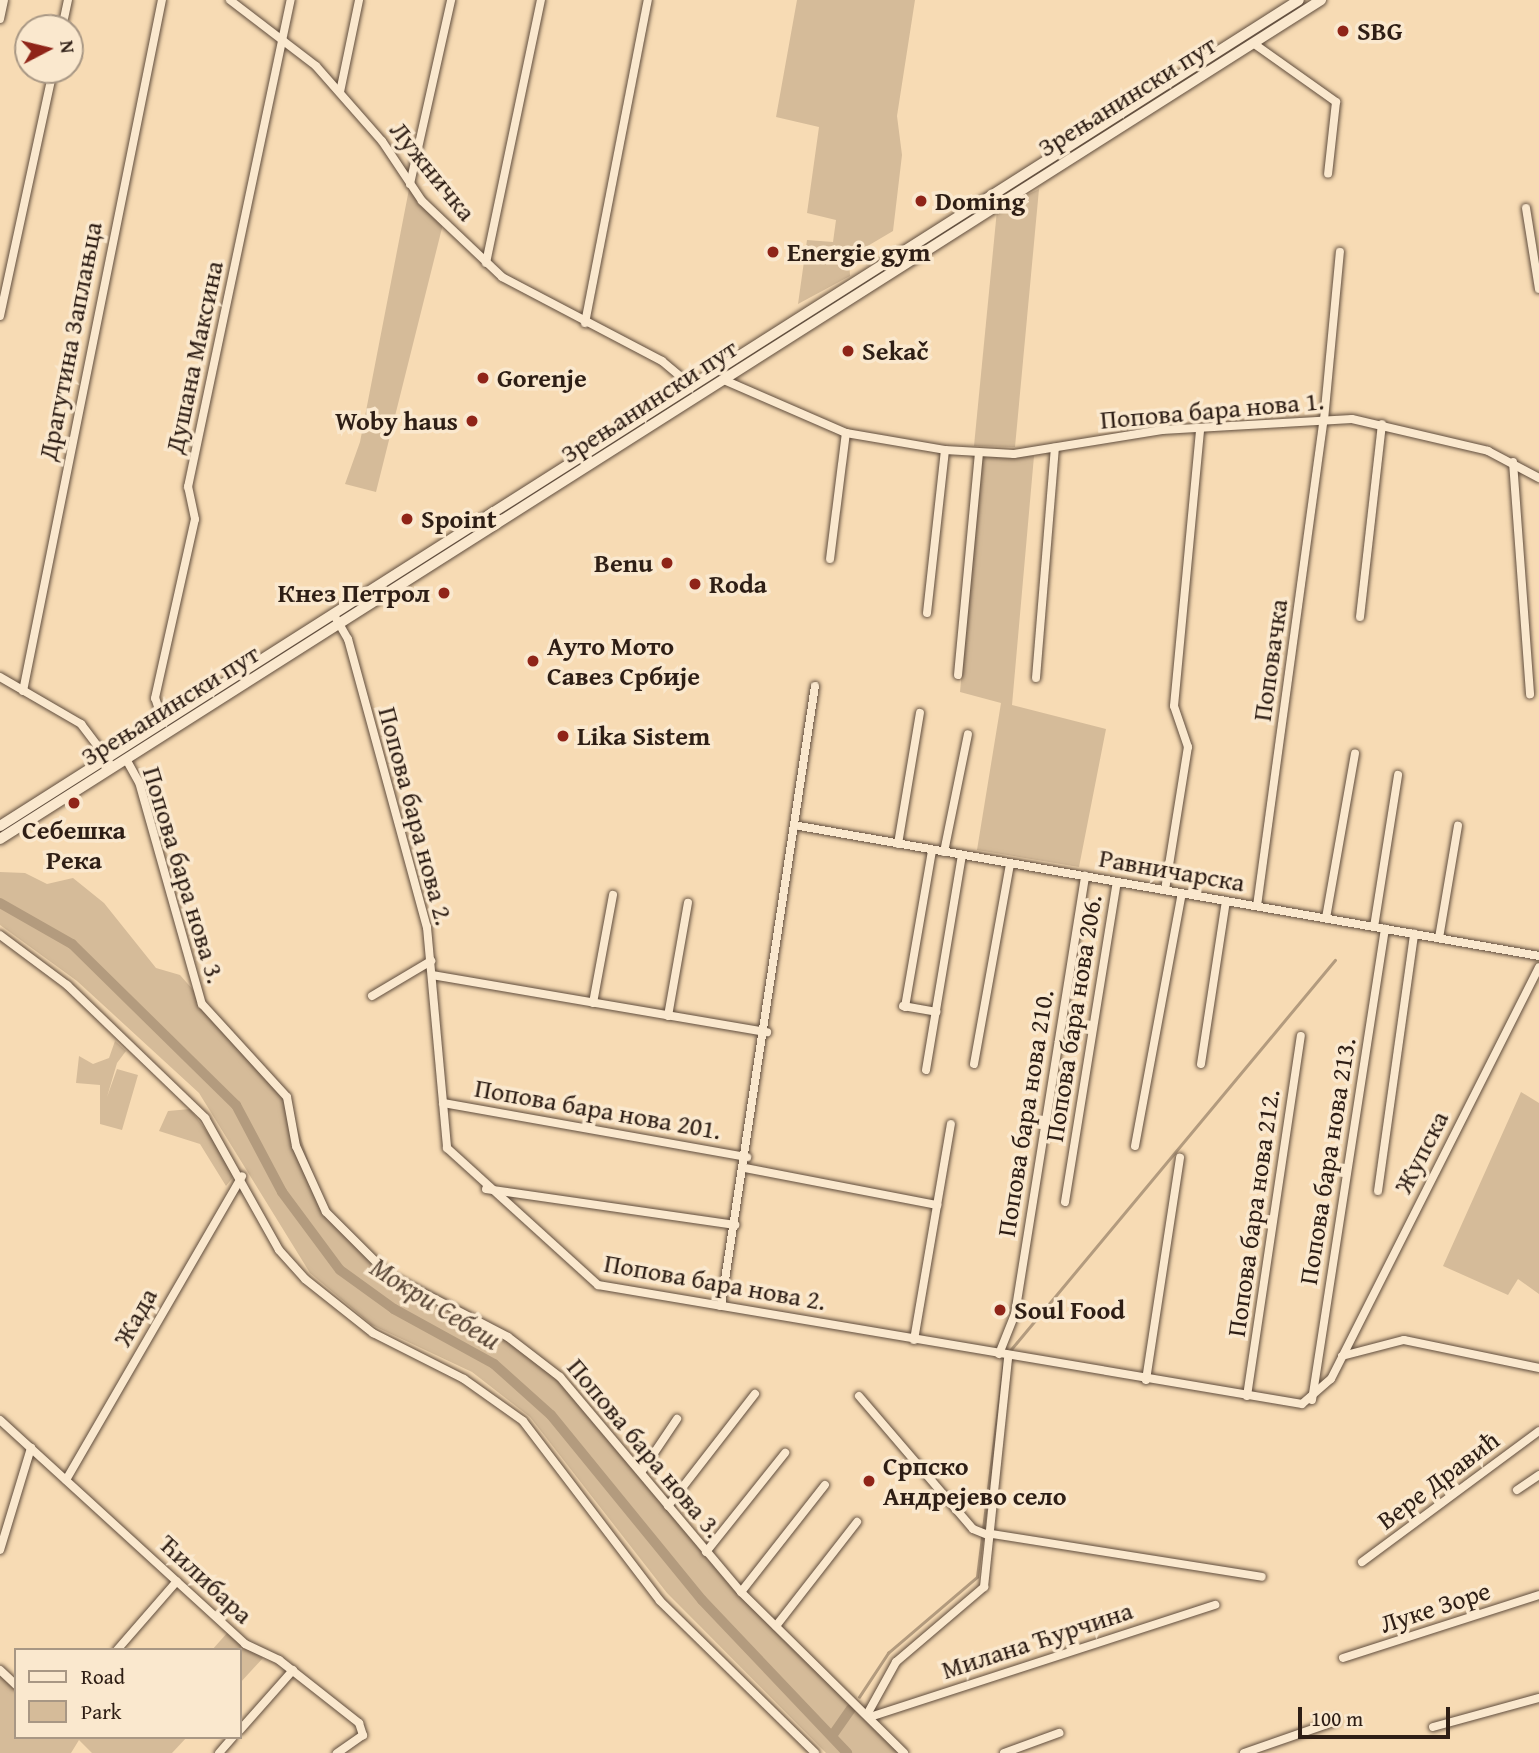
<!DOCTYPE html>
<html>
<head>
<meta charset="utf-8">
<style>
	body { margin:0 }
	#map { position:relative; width:1539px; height:1753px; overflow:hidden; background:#f7dbb4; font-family:"Gentium Book Plus",serif }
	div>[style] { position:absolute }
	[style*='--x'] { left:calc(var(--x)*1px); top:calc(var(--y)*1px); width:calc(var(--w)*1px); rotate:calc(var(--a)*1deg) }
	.green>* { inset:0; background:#d5bb99 }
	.stream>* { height:2.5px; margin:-1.25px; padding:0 1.25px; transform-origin:1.25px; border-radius:1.25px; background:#b39b7e }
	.canal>* { height:10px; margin:-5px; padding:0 5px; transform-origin:5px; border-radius:5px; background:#b39b7e }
	.roads { filter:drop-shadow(0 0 2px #604d3d) drop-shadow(0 0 2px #604d3d) }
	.street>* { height:8px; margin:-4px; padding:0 4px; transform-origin:4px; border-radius:4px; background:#fae8ce }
	.secondary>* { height:10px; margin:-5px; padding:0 5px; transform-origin:5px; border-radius:5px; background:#fae8ce }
	.dots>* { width:19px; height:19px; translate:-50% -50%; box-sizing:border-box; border:4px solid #fae8ce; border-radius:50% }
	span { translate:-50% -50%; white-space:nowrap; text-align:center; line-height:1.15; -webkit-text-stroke:7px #fae8ce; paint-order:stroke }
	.poi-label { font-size:26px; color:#2e1e15; font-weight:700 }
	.left { translate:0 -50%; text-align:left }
	.right { translate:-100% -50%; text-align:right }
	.street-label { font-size:26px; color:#2e1e15 }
	.water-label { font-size:28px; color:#5d4a3a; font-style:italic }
	.legend { position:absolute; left:14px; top:1648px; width:228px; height:91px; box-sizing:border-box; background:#fae8ce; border:2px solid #a89784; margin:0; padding:9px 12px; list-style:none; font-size:21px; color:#2e1e15 }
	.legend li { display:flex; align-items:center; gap:14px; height:35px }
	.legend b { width:35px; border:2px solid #a89784 }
	.north { position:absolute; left:14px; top:14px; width:70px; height:70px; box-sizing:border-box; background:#fae8ce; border:2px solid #a89784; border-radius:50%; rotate:83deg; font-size:19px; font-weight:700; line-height:28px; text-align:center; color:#2e1e15 }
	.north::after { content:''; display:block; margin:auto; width:24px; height:32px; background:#8f2418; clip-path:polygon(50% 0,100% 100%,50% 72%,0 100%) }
	.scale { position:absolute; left:1298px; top:1707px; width:152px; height:32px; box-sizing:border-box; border:4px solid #2e1e15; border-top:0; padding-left:9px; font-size:21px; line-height:24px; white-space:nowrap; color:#2e1e15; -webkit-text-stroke:5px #fae8ce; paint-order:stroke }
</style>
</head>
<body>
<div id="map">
	<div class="green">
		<div style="clip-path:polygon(797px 0,915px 0,897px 116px,902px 155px,893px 231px,849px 257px,850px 276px,798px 304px,807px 240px,833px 242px,836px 220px,807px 213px,819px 127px,776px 117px)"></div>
		<div style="clip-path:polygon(410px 184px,443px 224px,376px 492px,345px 484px,360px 442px)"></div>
		<div style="clip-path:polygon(1039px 189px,1015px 447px,974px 446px,997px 210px)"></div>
		<div style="clip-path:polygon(1034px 456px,1012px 705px,1106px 729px,1079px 867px,977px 850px,1001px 703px,960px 692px,982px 457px)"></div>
		<div style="clip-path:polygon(0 872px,25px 873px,47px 884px,73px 878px,104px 903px,156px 968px,180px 975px,287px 1097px,326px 1212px,389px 1275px,539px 1359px,776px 1626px,904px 1753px,826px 1753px,667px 1593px,530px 1417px,472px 1372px,372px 1325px,310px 1273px,199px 1093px,77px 981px,0 925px)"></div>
		<div style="clip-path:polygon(115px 1041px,126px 1051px,117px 1063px,107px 1097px,117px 1069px,138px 1075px,122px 1130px,100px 1124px,100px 1085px,76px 1083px,79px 1056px,93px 1064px,109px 1058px)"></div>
		<div style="clip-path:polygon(1521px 1092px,1539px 1103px,1539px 1294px,1518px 1279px,1508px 1295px,1443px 1266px)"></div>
		<div style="clip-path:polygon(190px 1109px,237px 1172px,226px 1186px,200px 1144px,159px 1131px,168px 1111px)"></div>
		<div style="clip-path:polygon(228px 1632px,263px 1658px,240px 1683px,240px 1650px,212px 1650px)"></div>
		<div style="clip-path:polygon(0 1676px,16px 1691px,16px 1737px,187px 1737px,172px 1753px,92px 1753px,79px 1740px,71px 1753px,0 1753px)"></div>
	</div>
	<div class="stream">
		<div style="--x:1008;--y:1353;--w:511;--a:-50.24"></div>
		<div style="--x:859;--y:1697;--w:53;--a:-56.6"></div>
		<div style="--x:888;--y:1653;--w:117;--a:-40.5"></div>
		<div style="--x:977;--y:1577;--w:220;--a:-82.9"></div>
	</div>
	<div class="canal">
		<div style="--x:0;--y:903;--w:83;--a:29.7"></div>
		<div style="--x:72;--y:944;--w:230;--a:44.5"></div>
		<div style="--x:236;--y:1105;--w:98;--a:62.1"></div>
		<div style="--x:282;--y:1192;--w:97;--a:53.4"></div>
		<div style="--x:340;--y:1270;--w:67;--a:35.8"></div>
		<div style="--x:394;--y:1309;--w:114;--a:28.8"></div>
		<div style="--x:494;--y:1364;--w:76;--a:41.8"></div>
		<div style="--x:551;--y:1415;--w:239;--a:50.8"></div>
		<div style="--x:702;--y:1600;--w:211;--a:46.5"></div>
		<div style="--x:832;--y:1736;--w:33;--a:-55"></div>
	</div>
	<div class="roads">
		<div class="street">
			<div style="--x:230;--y:0;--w:108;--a:37.5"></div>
			<div style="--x:316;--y:66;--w:100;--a:48.7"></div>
			<div style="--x:382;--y:141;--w:72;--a:56.3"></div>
			<div style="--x:422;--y:201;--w:110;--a:43.5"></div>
			<div style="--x:502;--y:277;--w:181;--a:27.7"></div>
			<div style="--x:662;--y:361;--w:39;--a:40"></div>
			<div style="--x:0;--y:19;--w:19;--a:-78"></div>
			<div style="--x:62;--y:28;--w:29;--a:-78"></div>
			<div style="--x:1253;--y:43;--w:102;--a:35.4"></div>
			<div style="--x:1336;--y:102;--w:72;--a:96.3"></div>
			<div style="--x:340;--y:92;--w:94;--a:-78.3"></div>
			<div style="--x:410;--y:184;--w:189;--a:-77.4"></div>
			<div style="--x:1526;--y:208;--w:82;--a:80.9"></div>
			<div style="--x:486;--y:263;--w:269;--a:-78.2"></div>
			<div style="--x:0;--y:316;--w:252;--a:-77.8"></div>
			<div style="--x:585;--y:323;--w:329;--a:-79"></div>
			<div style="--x:724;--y:380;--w:133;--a:23.5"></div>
			<div style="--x:846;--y:433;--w:100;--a:9.7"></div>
			<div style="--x:945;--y:450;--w:69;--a:3.3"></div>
			<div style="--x:1014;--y:454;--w:150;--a:-9.2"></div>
			<div style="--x:1162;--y:430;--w:190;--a:-3.3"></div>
			<div style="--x:1352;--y:419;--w:140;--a:13.2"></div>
			<div style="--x:1488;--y:451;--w:58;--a:27.9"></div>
			<div style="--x:1513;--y:462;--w:233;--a:85.8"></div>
			<div style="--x:830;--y:559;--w:127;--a:-82.8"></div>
			<div style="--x:927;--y:613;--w:164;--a:-83.7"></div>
			<div style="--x:334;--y:615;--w:28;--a:60"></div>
			<div style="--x:348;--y:639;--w:299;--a:74.7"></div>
			<div style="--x:427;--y:927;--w:222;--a:84.8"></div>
			<div style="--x:447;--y:1148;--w:204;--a:42.2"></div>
			<div style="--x:598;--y:1285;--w:714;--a:9.59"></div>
			<div style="--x:1302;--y:1404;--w:38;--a:-41"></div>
			<div style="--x:1331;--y:1379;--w:461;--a:-63.2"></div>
			<div style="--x:1360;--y:617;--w:194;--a:-83.5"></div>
			<div style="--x:958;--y:675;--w:222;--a:-84.6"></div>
			<div style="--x:0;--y:677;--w:94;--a:30.1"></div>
			<div style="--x:81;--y:724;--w:41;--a:52.9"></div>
			<div style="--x:1036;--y:678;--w:231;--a:-85.3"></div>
			<div style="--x:23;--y:691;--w:705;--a:-78.63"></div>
			<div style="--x:163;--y:722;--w:25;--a:-108"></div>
			<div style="--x:155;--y:698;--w:183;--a:-77.4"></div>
			<div style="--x:195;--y:519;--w:33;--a:-102"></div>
			<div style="--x:188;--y:487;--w:498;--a:-78.1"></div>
			<div style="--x:126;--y:759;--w:26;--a:61"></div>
			<div style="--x:139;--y:782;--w:231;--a:74.2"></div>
			<div style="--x:202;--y:1004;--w:126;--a:47.6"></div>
			<div style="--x:287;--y:1097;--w:50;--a:79.6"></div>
			<div style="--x:296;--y:1146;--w:72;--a:65.6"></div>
			<div style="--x:326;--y:1212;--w:89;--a:45"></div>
			<div style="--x:389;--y:1275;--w:134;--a:27.5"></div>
			<div style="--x:508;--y:1337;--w:66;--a:37.6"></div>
			<div style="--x:560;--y:1377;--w:281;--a:49.9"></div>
			<div style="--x:741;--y:1592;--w:229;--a:44.6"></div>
			<div style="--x:799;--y:826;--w:751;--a:9.96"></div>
			<div style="--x:898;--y:844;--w:133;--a:-80.5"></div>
			<div style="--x:944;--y:852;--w:120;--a:-78.5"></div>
			<div style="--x:1165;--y:890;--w:145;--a:-80.9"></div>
			<div style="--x:1188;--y:747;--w:43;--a:-108.9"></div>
			<div style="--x:1174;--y:706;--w:277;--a:-84.6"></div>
			<div style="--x:1257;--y:906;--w:491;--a:-82.2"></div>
			<div style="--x:1324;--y:420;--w:169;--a:-84.6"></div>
			<div style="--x:1326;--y:918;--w:167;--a:-80"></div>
			<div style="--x:1374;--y:927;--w:154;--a:-81"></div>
			<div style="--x:0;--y:935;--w:84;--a:36.7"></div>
			<div style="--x:67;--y:985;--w:192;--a:43.9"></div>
			<div style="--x:205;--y:1118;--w:151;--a:60.7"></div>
			<div style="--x:279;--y:1250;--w:39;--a:48"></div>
			<div style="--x:305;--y:1279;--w:87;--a:38.5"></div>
			<div style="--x:373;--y:1333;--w:102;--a:26.8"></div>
			<div style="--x:464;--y:1379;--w:72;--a:35.4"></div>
			<div style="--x:523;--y:1421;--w:226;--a:52.7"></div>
			<div style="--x:660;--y:1601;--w:217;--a:44.4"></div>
			<div style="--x:1439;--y:938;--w:114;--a:-80.4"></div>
			<div style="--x:432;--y:975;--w:340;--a:9.7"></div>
			<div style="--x:372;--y:996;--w:69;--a:-30.7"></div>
			<div style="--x:593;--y:1003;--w:110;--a:-79.5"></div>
			<div style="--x:903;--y:1006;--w:34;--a:10"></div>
			<div style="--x:905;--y:1007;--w:159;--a:-80.2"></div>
			<div style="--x:668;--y:1016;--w:115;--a:-80"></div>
			<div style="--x:974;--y:1064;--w:204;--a:-79.8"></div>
			<div style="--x:1201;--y:1064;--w:165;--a:-81.3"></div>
			<div style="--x:926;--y:1070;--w:218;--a:-80.5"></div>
			<div style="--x:443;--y:1103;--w:309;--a:10.1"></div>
			<div style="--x:1135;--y:1146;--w:257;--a:-79.5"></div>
			<div style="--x:745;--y:1168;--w:196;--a:10.9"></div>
			<div style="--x:486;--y:1189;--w:252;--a:8.2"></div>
			<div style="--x:1378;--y:1191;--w:260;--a:-82"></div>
			<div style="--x:1065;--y:1202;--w:324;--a:-80.8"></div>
			<div style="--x:721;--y:1306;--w:627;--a:-81.38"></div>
			<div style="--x:914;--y:1340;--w:219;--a:-80.3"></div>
			<div style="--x:999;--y:1354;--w:43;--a:-68.2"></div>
			<div style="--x:1015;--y:1314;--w:444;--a:-80.9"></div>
			<div style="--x:1342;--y:1356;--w:64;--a:-14.5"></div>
			<div style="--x:1404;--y:1340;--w:138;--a:11.7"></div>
			<div style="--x:1146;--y:1380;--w:225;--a:-81.3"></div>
			<div style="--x:859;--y:1396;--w:175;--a:49.4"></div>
			<div style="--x:973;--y:1529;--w:18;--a:22"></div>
			<div style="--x:1247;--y:1396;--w:364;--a:-81.5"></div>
			<div style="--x:1312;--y:1400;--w:477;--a:-81.2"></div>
			<div style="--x:0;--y:1420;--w:332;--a:42.4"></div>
			<div style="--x:245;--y:1644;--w:38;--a:25"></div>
			<div style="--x:279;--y:1660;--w:102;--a:38.2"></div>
			<div style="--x:359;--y:1723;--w:13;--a:72"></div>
			<div style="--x:363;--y:1735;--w:32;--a:145"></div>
			<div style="--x:642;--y:1471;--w:63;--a:-56.1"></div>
			<div style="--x:66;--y:1480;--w:351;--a:-59.9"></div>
			<div style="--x:1517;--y:1490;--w:27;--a:-34"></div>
			<div style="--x:668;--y:1506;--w:142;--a:-52.2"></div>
			<div style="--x:992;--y:1534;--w:273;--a:9"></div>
			<div style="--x:0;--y:1550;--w:107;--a:-73.1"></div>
			<div style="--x:706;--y:1552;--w:127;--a:-51.4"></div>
			<div style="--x:1362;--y:1562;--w:220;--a:-36.5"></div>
			<div style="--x:741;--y:1592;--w:136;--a:-51.9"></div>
			<div style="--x:776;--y:1626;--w:132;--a:-52.1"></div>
			<div style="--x:117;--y:1650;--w:91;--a:-49"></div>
			<div style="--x:1343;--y:1658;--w:206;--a:-17.8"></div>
			<div style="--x:0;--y:1670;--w:22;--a:43"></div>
			<div style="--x:869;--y:1711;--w:56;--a:-61.1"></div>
			<div style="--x:896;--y:1662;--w:116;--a:-40.4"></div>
			<div style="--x:984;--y:1587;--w:230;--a:-84"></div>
			<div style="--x:873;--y:1716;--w:360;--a:-18"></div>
			<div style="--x:1433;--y:1727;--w:110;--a:-15.3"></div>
			<div style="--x:240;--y:1730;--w:80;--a:-48.5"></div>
			<div style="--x:219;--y:1753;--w:21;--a:-49"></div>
			<div style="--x:1004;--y:1753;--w:59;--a:-20"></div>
			<div style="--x:1244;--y:1753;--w:97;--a:-19.2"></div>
		</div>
		<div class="secondary">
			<div style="--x:0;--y:826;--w:1539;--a:-32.45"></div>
			<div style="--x:0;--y:839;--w:1565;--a:-32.42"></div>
		</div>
	</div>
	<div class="dots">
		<div style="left:1343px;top:31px;background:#8f2418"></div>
		<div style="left:921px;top:201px;background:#8f2418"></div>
		<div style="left:773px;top:252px;background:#8f2418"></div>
		<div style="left:848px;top:351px;background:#8f2418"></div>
		<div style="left:483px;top:378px;background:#8f2418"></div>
		<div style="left:472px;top:421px;background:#8f2418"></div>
		<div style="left:407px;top:519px;background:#8f2418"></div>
		<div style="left:667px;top:563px;background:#8f2418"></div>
		<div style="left:695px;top:584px;background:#8f2418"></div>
		<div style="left:444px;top:593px;background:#8f2418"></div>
		<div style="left:533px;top:661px;background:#8f2418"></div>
		<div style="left:563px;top:736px;background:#8f2418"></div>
		<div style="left:74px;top:803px;background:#8f2418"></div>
		<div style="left:1000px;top:1310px;background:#8f2418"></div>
		<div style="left:869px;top:1481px;background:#8f2418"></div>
	</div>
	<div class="poi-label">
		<span class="left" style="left:1357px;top:31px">SBG</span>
		<span class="left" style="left:935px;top:201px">Doming</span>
		<span class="left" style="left:787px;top:252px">Energie gym</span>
		<span class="left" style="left:862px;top:351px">Sekač</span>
		<span class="left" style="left:497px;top:378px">Gorenje</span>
		<span class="right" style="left:458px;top:421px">Woby haus</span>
		<span class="left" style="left:421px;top:519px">Spoint</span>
		<span class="right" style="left:653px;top:563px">Benu</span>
		<span class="left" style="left:709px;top:584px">Roda</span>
		<span class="right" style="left:430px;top:593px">Кнез Петрол</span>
		<span class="left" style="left:547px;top:661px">Ауто Мото<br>Савез Србије</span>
		<span class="left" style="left:577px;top:736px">Lika Sistem</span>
		<span style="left:74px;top:845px">Себешка<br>Река</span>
		<span class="left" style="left:1014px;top:1310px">Soul Food</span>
		<span class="left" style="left:883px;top:1481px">Српско<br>Андрејево село</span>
	</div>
	<div class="street-label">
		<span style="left:1127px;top:96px;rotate:-32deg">Зрењанински пут</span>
		<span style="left:433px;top:171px;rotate:51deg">Лужничка</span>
		<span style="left:70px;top:341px;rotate:-79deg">Драгутина Заплањца</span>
		<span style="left:194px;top:357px;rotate:-78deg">Душана Максина</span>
		<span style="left:649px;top:401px;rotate:-33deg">Зрењанински пут</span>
		<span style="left:1212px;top:410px;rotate:-5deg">Попова бара нова 1.</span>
		<span style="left:1270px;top:660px;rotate:-82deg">Поповачка</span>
		<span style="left:170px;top:705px;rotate:-32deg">Зрењанински пут</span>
		<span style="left:416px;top:816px;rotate:75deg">Попова бара нова 2.</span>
		<span style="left:1172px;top:870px;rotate:10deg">Равничарска</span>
		<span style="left:184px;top:875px;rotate:73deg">Попова бара нова 3.</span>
		<span style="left:1073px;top:1018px;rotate:-81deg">Попова бара нова 206.</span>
		<span style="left:598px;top:1109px;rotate:10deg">Попова бара нова 201.</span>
		<span style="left:1025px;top:1113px;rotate:-81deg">Попова бара нова 210.</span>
		<span style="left:1421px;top:1152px;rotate:-63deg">Жупска</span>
		<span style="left:1327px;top:1161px;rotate:-81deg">Попова бара нова 213.</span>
		<span style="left:1253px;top:1213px;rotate:-82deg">Попова бара нова 212.</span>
		<span style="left:715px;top:1282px;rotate:10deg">Попова бара нова 2.</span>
		<span style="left:135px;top:1317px;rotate:-61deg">Жада</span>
		<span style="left:645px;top:1448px;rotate:50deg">Попова бара нова 3.</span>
		<span style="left:1438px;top:1480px;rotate:-37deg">Вере Дравић</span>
		<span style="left:206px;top:1579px;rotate:43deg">Ћилибара</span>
		<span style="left:1435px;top:1607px;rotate:-18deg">Луке Зоре</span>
		<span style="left:1037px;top:1640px;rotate:-18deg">Милана Ћурчина</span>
	</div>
	<div class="water-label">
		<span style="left:436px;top:1303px;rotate:32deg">Мокри Себеш</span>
	</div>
	<ul class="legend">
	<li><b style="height:9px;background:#fae8ce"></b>Road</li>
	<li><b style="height:19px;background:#d5bb99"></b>Park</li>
	</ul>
	<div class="north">N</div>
	<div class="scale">100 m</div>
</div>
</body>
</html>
